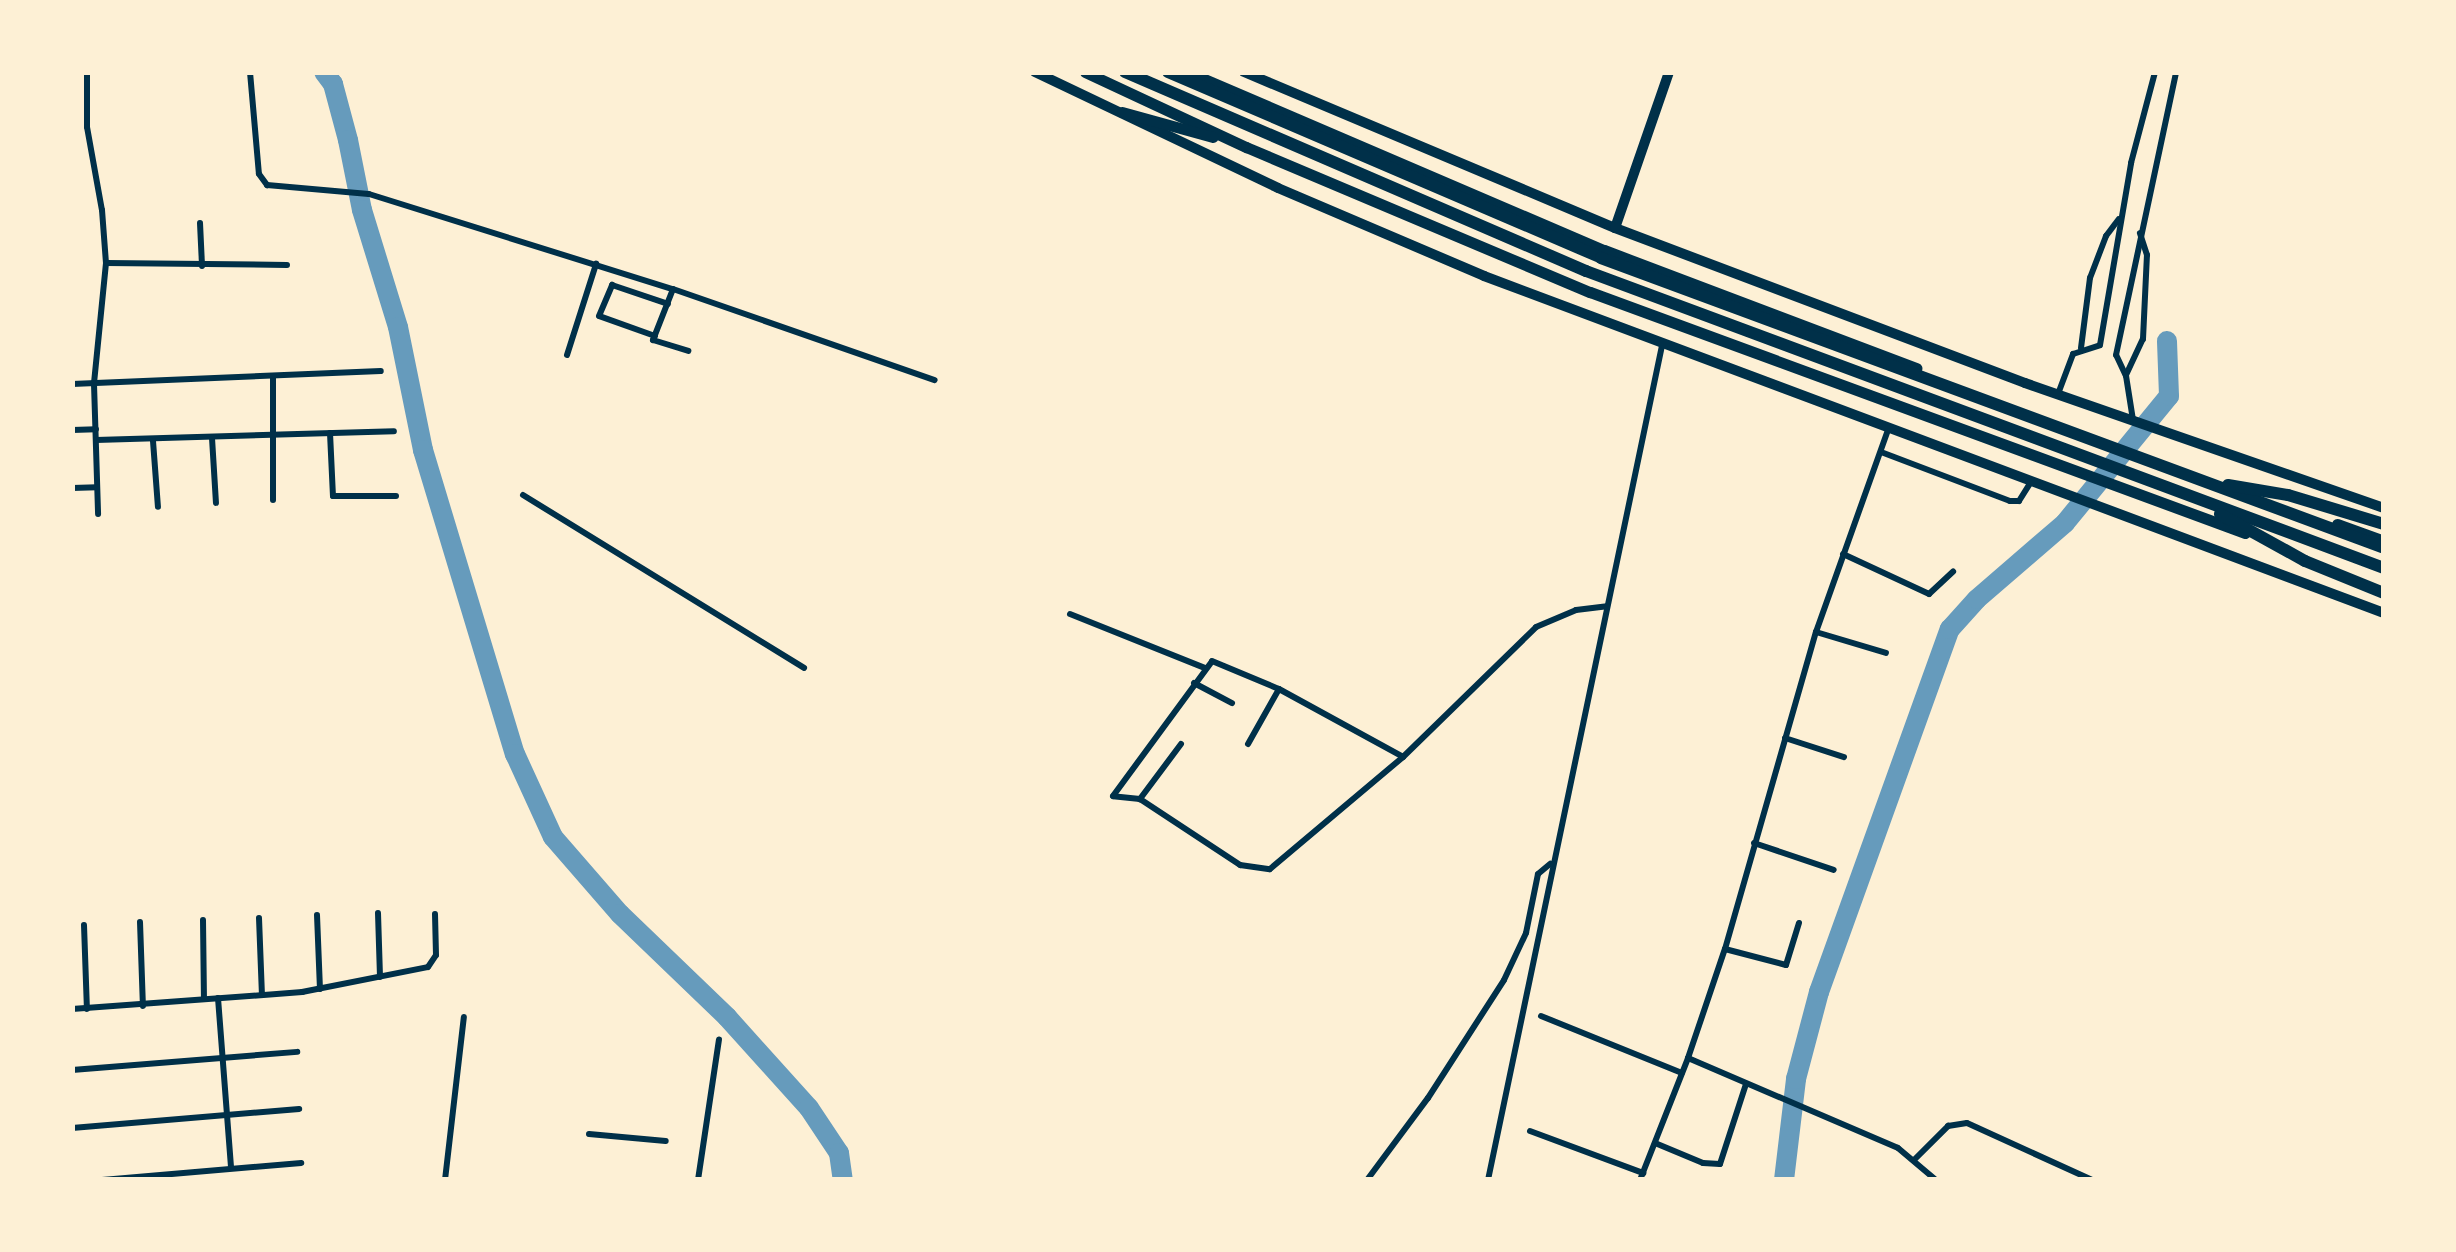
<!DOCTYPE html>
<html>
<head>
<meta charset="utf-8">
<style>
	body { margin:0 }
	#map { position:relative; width:2456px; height:1252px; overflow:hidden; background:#fdf0d5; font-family:"Alegreya Sans",sans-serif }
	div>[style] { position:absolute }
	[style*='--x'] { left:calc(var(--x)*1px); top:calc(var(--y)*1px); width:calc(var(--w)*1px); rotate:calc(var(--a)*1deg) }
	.river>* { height:20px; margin:-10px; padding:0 10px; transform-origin:10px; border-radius:10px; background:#669bbc }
	.minor>* { height:6px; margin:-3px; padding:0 3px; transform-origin:3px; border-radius:3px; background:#003049 }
	.secondary>* { height:10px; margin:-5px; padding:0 5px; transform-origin:5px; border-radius:5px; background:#003049 }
	.trunk>* { height:11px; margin:-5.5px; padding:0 5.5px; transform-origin:5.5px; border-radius:5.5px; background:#003049 }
	.motorway>* { height:12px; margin:-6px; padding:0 6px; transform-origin:6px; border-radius:6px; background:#003049 }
	span { translate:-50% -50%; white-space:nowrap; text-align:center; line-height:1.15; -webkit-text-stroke:9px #fdf0d5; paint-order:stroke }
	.frame { position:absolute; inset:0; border:75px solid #fdf0d5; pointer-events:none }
</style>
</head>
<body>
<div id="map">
	<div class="river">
		<div style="--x:324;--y:72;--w:15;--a:53"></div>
		<div style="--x:333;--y:84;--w:58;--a:75"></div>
		<div style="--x:348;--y:140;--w:71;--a:78.7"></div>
		<div style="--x:362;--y:210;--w:122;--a:72.9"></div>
		<div style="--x:398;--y:327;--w:126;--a:78.5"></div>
		<div style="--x:423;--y:450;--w:318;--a:73.2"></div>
		<div style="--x:515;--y:754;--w:91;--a:65.4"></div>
		<div style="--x:553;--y:837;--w:102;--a:49"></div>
		<div style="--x:620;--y:914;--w:149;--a:43.9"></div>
		<div style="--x:727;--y:1017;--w:122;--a:48"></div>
		<div style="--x:809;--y:1108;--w:54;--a:56.3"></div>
		<div style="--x:839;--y:1153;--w:27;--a:82"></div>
		<div style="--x:1784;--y:1180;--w:102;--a:-83.2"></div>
		<div style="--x:1796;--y:1079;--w:90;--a:-75.2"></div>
		<div style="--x:1819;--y:992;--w:386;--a:-70.2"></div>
		<div style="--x:1950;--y:629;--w:40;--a:-48"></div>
		<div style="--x:1977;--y:599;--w:116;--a:-40.8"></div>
		<div style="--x:2065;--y:523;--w:164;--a:-50.7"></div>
		<div style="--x:2169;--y:396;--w:55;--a:-92.1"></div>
	</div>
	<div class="minor">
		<div style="--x:87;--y:72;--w:55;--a:90"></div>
		<div style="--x:87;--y:127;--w:84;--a:79.8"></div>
		<div style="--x:102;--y:210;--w:53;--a:85.7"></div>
		<div style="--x:106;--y:263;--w:122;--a:95.7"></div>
		<div style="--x:94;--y:384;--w:130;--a:88.2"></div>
		<div style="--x:250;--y:72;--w:102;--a:85"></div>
		<div style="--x:259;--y:174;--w:14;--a:54"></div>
		<div style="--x:267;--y:185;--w:102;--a:5"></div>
		<div style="--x:369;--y:194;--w:318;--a:17.4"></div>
		<div style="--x:673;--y:289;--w:277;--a:19.2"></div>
		<div style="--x:200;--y:223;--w:43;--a:87.3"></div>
		<div style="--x:106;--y:263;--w:181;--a:0.6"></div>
		<div style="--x:673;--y:289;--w:55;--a:111.4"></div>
		<div style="--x:653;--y:340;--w:37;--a:17"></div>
		<div style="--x:655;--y:336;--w:59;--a:-160.3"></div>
		<div style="--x:599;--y:316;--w:34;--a:-67"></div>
		<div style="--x:612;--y:285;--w:59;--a:18.7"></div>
		<div style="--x:2081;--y:348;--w:71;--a:-82.7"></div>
		<div style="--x:2090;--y:278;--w:45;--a:-69.1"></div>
		<div style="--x:2106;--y:236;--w:21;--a:-53"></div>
		<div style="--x:567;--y:355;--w:96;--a:-72.3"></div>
		<div style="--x:2126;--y:375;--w:40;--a:-65"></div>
		<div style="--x:2143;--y:339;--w:84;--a:-87.3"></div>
		<div style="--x:2147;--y:255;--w:23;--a:-108"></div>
		<div style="--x:273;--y:376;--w:124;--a:90"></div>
		<div style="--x:72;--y:384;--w:309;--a:-2.4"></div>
		<div style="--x:2058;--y:394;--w:43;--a:-69.4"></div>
		<div style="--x:2073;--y:354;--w:28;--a:-18"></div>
		<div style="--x:2100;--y:345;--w:185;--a:-80.3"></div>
		<div style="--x:2131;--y:163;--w:94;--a:-75.2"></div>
		<div style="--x:2133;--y:420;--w:45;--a:-99"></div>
		<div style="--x:2126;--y:376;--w:23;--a:-115"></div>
		<div style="--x:2116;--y:355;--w:289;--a:-78"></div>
		<div style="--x:72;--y:430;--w:24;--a:-2"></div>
		<div style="--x:330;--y:433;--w:63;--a:87.3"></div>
		<div style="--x:333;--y:496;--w:63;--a:0"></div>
		<div style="--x:212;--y:438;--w:65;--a:86.5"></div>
		<div style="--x:96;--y:440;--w:298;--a:-1.7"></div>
		<div style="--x:153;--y:441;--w:66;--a:85.7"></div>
		<div style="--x:1881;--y:452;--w:138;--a:20.8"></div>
		<div style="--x:2010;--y:501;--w:9;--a:0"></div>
		<div style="--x:2019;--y:501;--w:22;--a:-58"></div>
		<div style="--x:72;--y:488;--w:25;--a:-2"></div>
		<div style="--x:523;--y:495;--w:330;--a:31.6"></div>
		<div style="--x:1843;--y:554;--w:95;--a:24.9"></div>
		<div style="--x:1929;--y:594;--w:33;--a:-43"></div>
		<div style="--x:1070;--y:614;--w:145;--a:21.8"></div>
		<div style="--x:1816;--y:632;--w:73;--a:16.7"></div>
		<div style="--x:1194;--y:683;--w:43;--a:27.8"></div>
		<div style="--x:1785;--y:738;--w:62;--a:17.9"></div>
		<div style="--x:1181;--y:744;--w:69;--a:126.7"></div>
		<div style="--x:1140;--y:799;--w:120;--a:33.4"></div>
		<div style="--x:1240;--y:865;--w:30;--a:8"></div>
		<div style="--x:1270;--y:869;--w:174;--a:-40.1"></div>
		<div style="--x:1403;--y:757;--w:186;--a:-44.3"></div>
		<div style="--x:1536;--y:627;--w:43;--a:-23"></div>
		<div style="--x:1576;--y:610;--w:31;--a:-7"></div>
		<div style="--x:1248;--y:744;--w:63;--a:-60.6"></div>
		<div style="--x:1140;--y:799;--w:27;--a:-174"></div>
		<div style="--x:1113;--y:796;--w:167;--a:-53.7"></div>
		<div style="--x:1212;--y:661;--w:73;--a:22.7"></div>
		<div style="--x:1279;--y:689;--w:141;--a:28.7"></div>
		<div style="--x:1754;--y:843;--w:84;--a:18.6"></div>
		<div style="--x:378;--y:913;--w:64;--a:88.2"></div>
		<div style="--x:317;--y:915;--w:74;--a:87.7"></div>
		<div style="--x:259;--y:918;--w:77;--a:87.8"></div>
		<div style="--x:203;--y:920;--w:79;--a:89.3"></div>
		<div style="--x:140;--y:922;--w:84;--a:88"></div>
		<div style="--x:84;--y:925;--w:84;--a:88"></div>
		<div style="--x:1725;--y:949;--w:63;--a:14.7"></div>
		<div style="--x:1786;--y:965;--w:44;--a:-72.8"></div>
		<div style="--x:218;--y:998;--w:170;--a:85.6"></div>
		<div style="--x:72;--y:1009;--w:231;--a:-4.2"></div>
		<div style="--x:302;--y:992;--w:128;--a:-11.2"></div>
		<div style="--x:428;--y:967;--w:14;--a:-56"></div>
		<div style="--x:436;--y:955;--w:41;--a:-91.4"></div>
		<div style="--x:1541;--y:1016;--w:152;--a:22"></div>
		<div style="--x:1688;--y:1058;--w:228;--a:23.2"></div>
		<div style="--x:1898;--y:1148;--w:50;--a:40.1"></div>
		<div style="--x:72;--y:1070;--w:226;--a:-4.6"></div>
		<div style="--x:72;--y:1128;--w:228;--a:-4.8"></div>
		<div style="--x:1530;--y:1131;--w:121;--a:20.4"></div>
		<div style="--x:589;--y:1134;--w:77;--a:5.2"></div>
		<div style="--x:1655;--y:1143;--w:52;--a:22.6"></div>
		<div style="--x:1703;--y:1163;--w:17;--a:3"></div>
		<div style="--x:1720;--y:1164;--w:84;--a:-72"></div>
		<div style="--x:1915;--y:1159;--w:47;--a:-45"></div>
		<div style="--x:1948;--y:1126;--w:19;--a:-9"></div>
		<div style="--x:1967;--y:1123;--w:137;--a:24.5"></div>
		<div style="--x:102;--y:1180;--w:200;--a:-4.9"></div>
		<div style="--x:445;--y:1180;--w:164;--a:-83.4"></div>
		<div style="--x:698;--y:1180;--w:142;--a:-81.5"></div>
		<div style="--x:1367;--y:1180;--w:102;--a:-53.4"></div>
		<div style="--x:1428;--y:1098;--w:140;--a:-57.2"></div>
		<div style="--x:1504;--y:980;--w:52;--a:-64.9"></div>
		<div style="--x:1526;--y:933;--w:60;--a:-78.5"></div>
		<div style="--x:1538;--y:874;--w:16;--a:-40"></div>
		<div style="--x:1488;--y:1180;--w:852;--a:-78.22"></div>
		<div style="--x:1640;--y:1180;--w:131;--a:-68.5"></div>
		<div style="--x:1688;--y:1058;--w:115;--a:-71.3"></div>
		<div style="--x:1725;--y:949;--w:330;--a:-74"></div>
		<div style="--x:1816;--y:632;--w:214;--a:-70.4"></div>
	</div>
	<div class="secondary">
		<div style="--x:1035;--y:72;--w:269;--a:25.5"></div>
		<div style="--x:1278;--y:188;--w:224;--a:23.1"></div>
		<div style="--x:1484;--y:276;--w:961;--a:20.53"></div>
		<div style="--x:1244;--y:72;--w:402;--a:22.8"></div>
		<div style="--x:1615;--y:228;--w:438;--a:20.7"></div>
		<div style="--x:2025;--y:383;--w:380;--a:19.2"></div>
		<div style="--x:1615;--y:228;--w:165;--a:-70.9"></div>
	</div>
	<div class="trunk">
		<div style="--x:1085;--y:72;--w:178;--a:25"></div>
		<div style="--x:1246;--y:147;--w:373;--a:22.9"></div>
		<div style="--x:1590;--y:292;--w:698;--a:20.2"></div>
		<div style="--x:1188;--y:72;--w:452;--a:23.2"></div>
		<div style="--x:1604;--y:250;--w:334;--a:20.7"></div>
		<div style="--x:1122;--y:112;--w:94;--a:15.4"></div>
		<div style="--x:2337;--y:524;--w:50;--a:19.9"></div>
	</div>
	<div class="motorway">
		<div style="--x:1125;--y:72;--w:502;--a:23.35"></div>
		<div style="--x:1586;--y:271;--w:851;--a:20.41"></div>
		<div style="--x:1168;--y:72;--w:471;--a:23.2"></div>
		<div style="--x:1601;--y:258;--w:835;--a:20.32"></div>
		<div style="--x:2228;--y:485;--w:61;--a:9.5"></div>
		<div style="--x:2288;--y:495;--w:100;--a:16.8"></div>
		<div style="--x:2220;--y:514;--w:97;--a:28.9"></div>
		<div style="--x:2305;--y:561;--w:85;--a:22.1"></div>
	</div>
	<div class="frame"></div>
</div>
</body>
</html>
